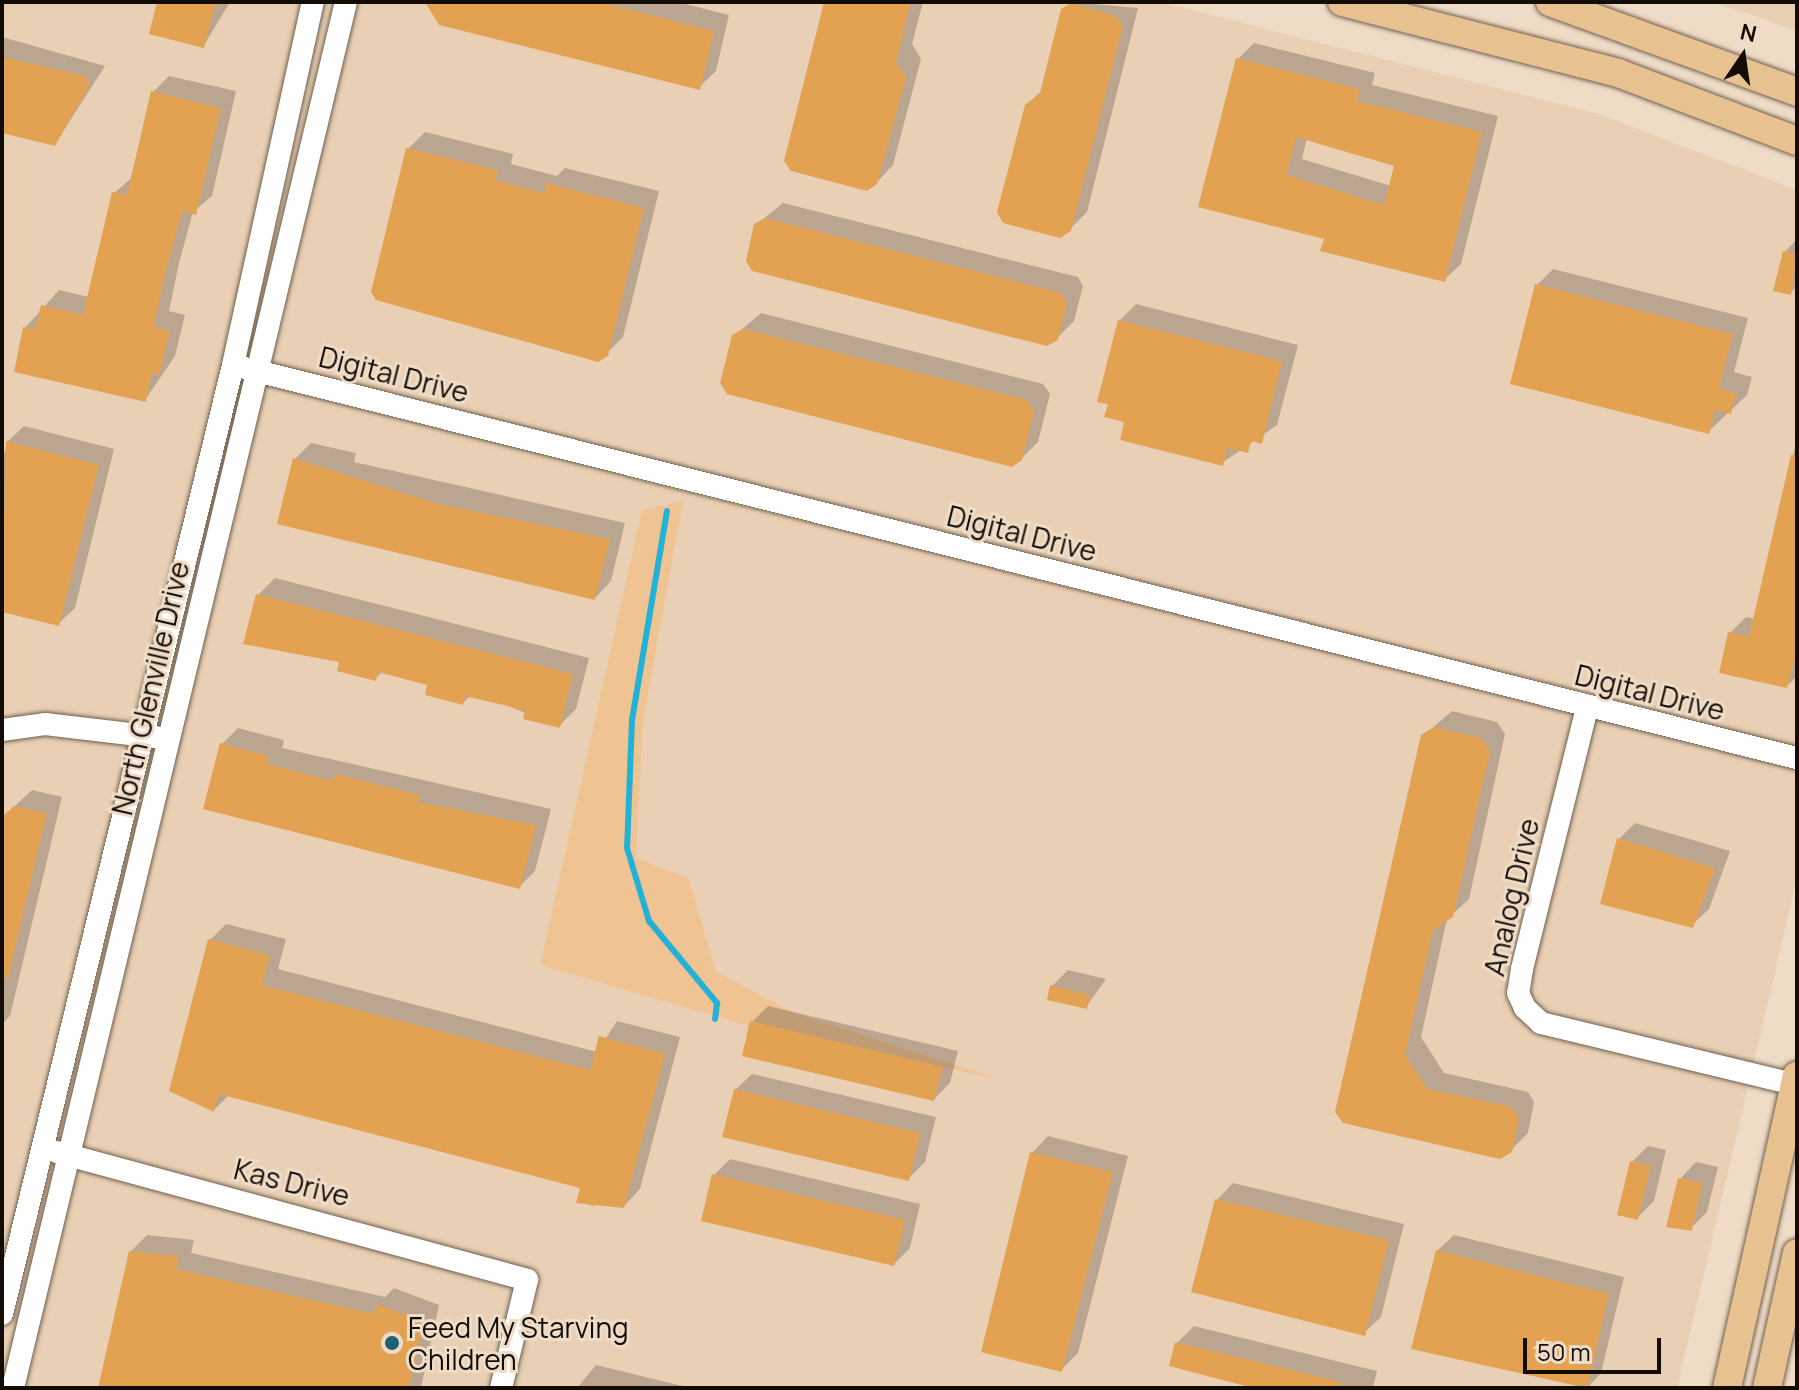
<!DOCTYPE html>
<html>
<head>
<meta charset="utf-8">
<style>
	body { margin:0 }
	#map { position:relative; width:1799px; height:1390px; overflow:hidden; background:#efdcc7; font-family:Manrope,sans-serif }
	div>[style] { position:absolute }
	[style*='--x'] { left:calc(var(--x)*1px); top:calc(var(--y)*1px); width:calc(var(--w)*1px); rotate:calc(var(--a)*1deg) }
	.built>* { inset:0; background:#e9d0b5 }
	.green>* { inset:0; background:#f0c392 }
	.shadow>* { inset:0; background:#0003 }
	.stream>* { height:6px; margin:-3px; padding:0 3px; transform-origin:3px; border-radius:3px; background:#23b1d7 }
	.building>* { inset:0; background:#e3a152 }
	.roads { filter:drop-shadow(0 0 2px #71604e) drop-shadow(0 0 2px #71604e) }
	.minor>* { height:22px; margin:-11px; padding:0 11px; transform-origin:11px; border-radius:11px; background:#fff }
	.major>* { height:28px; margin:-14px; padding:0 14px; transform-origin:14px; border-radius:14px; background:#e8c190 }
	.dots>* { width:22px; height:22px; translate:-50% -50%; box-sizing:border-box; border:4px solid #efdcc7; border-radius:50% }
	span { translate:-50% -50%; white-space:nowrap; text-align:center; line-height:1.15; -webkit-text-stroke:6px #efdcc7; paint-order:stroke }
	.street-label { font-size:28px; color:#130c06 }
	.poi-label { font-size:28px; color:#130c06 }
	.left { translate:0 -50%; text-align:left }
	.frame { position:absolute; inset:0; border:4px solid #130c06; pointer-events:none }
	.north { position:absolute; left:1703px; top:16px; width:80px; height:80px; -webkit-text-stroke:6px #efdcc7; paint-order:stroke; rotate:13deg; font-size:22px; font-weight:700; line-height:32px; text-align:center; color:#130c06 }
	.north::after { content:''; display:block; margin:auto; width:28px; height:36px; background:#130c06; clip-path:polygon(50% 0,100% 100%,50% 72%,0 100%) }
	.scale { position:absolute; left:1523px; top:1338px; width:138px; height:36px; box-sizing:border-box; border:4px solid #130c06; border-top:0; padding-left:10px; font-size:24px; line-height:28px; white-space:nowrap; color:#130c06; -webkit-text-stroke:6px #efdcc7; paint-order:stroke }
</style>
</head>
<body>
<div id="map">
	<div class="built">
		<div style="clip-path:polygon(2px 2px,1160px 2px,1596px 113px,1797px 190px,1797px 879px,1677px 1388px,2px 1388px)"></div>
		<div style="clip-path:polygon(1711px 2px,1797px 2px,1797px 32px,1770px 21px)"></div>
	</div>
	<div class="green">
		<div style="clip-path:polygon(683px 501px,643px 722px,636px 858px,689px 879px,716px 972px,794px 1013px,999px 1079px,780px 1035px,540px 965px,642px 510px)"></div>
	</div>
	<div class="shadow">
		<div style="clip-path:polygon(159px 2px,230px 2px,204px 45px)"></div>
		<div style="clip-path:polygon(427px 2px,678px 2px,729px 15px,716px 71px,699px 87px)"></div>
		<div style="clip-path:polygon(826px 2px,923px 2px,912px 44px,921px 59px,893px 165px,876px 183px)"></div>
		<div style="clip-path:polygon(1071px 2px,1138px 8px,1087px 212px,1070px 229px,1026px 106px,1043px 89px)"></div>
		<div style="clip-path:polygon(2px 37px,105px 66px,55px 144px,2px 131px)"></div>
		<div style="clip-path:polygon(evenodd,1254px 43px,1375px 73px,1372px 85px,1498px 116px,1461px 264px,1444px 280px,1326px 237px,1201px 206px,1238px 59px,1254px 43px,1307px 138px,1397px 164px,1391px 186px,1302px 159px,1307px 138px)"></div>
		<div style="clip-path:polygon(169px 76px,236px 91px,212px 196px,193px 212px,179px 263px,169px 311px,185px 315px,175px 356px,145px 400px,25px 328px,59px 290px,89px 297px,114px 193px,133px 177px,153px 92px)"></div>
		<div style="clip-path:polygon(425px 132px,513px 154px,511px 164px,557px 176px,565px 168px,659px 191px,623px 337px,606px 354px,408px 149px)"></div>
		<div style="clip-path:polygon(783px 203px,1078px 277px,1083px 286px,1074px 321px,1057px 338px,756px 225px)"></div>
		<div style="clip-path:polygon(1797px 239px,1797px 286px,1790px 293px,1785px 252px)"></div>
		<div style="clip-path:polygon(1553px 269px,1748px 318px,1734px 372px,1752px 377px,1747px 395px,1708px 432px,1537px 285px)"></div>
		<div style="clip-path:polygon(1136px 304px,1298px 345px,1277px 425px,1222px 463px,1127px 421px,1119px 321px)"></div>
		<div style="clip-path:polygon(761px 313px,1043px 384px,1050px 394px,1038px 442px,1021px 459px,734px 336px)"></div>
		<div style="clip-path:polygon(24px 426px,114px 449px,75px 608px,58px 624px,2px 610px,2px 463px,7px 442px)"></div>
		<div style="clip-path:polygon(1797px 438px,1797px 676px,1787px 686px,1730px 633px,1746px 617px,1755px 619px)"></div>
		<div style="clip-path:polygon(311px 443px,356px 453px,354px 462px,625px 523px,611px 581px,595px 598px,295px 459px)"></div>
		<div style="clip-path:polygon(275px 578px,589px 658px,576px 709px,559px 726px,490px 699px,471px 695px,463px 703px,430px 683px,383px 671px,375px 679px,258px 595px)"></div>
		<div style="clip-path:polygon(1452px 711px,1497px 722px,1505px 734px,1469px 899px,1447px 919px,1421px 1037px,1444px 1073px,1528px 1092px,1534px 1102px,1528px 1133px,1511px 1150px,1344px 1122px,1423px 736px)"></div>
		<div style="clip-path:polygon(238px 728px,284px 740px,282px 748px,551px 809px,535px 871px,519px 887px,222px 744px)"></div>
		<div style="clip-path:polygon(32px 790px,62px 797px,10px 1016px,2px 1024px,2px 818px)"></div>
		<div style="clip-path:polygon(1635px 823px,1730px 851px,1709px 909px,1692px 925px,1619px 839px)"></div>
		<div style="clip-path:polygon(226px 924px,286px 939px,278px 969px,597px 1052px,617px 1021px,680px 1037px,640px 1189px,624px 1206px,600px 1200px,594px 1206px,578px 1202px,582px 1186px,229px 1095px,214px 1110px,210px 940px)"></div>
		<div style="clip-path:polygon(1068px 970px,1106px 979px,1086px 1007px,1052px 986px)"></div>
		<div style="clip-path:polygon(768px 1006px,958px 1051px,950px 1083px,934px 1099px,752px 1022px)"></div>
		<div style="clip-path:polygon(752px 1074px,936px 1117px,925px 1162px,908px 1179px,735px 1090px)"></div>
		<div style="clip-path:polygon(1048px 1136px,1128px 1156px,1078px 1353px,1061px 1370px,1032px 1153px)"></div>
		<div style="clip-path:polygon(1648px 1146px,1666px 1150px,1654px 1201px,1637px 1218px,1632px 1162px)"></div>
		<div style="clip-path:polygon(730px 1159px,920px 1204px,910px 1248px,894px 1264px,714px 1175px)"></div>
		<div style="clip-path:polygon(1696px 1162px,1718px 1167px,1707px 1212px,1691px 1228px,1680px 1179px)"></div>
		<div style="clip-path:polygon(1233px 1183px,1404px 1224px,1381px 1317px,1364px 1333px,1217px 1200px)"></div>
		<div style="clip-path:polygon(147px 1235px,194px 1240px,191px 1253px,385px 1297px,394px 1288px,439px 1305px,421px 1388px,100px 1388px,130px 1252px)"></div>
		<div style="clip-path:polygon(1454px 1235px,1624px 1277px,1601px 1373px,1587px 1388px,1413px 1348px,1437px 1251px)"></div>
		<div style="clip-path:polygon(1194px 1326px,1377px 1371px,1373px 1388px,1264px 1388px,1177px 1343px)"></div>
		<div style="clip-path:polygon(596px 1365px,691px 1388px,577px 1388px)"></div>
	</div>
	<div class="stream">
		<div style="--x:667;--y:511;--w:212;--a:99.5"></div>
		<div style="--x:632;--y:720;--w:128;--a:92.2"></div>
		<div style="--x:627;--y:848;--w:76;--a:73.2"></div>
		<div style="--x:649;--y:921;--w:107;--a:50.3"></div>
		<div style="--x:717;--y:1003;--w:16;--a:97"></div>
	</div>
	<div class="building">
		<div style="clip-path:polygon(157px 2px,216px 2px,204px 48px,149px 34px)"></div>
		<div style="clip-path:polygon(425px 2px,599px 2px,714px 31px,700px 90px,439px 25px)"></div>
		<div style="clip-path:polygon(824px 2px,911px 2px,896px 62px,906px 77px,877px 184px,867px 191px,791px 171px,784px 161px)"></div>
		<div style="clip-path:polygon(1071px 3px,1116px 16px,1123px 25px,1071px 231px,1060px 238px,1003px 223px,997px 212px,1025px 105px,1040px 93px,1061px 9px)"></div>
		<div style="clip-path:polygon(2px 57px,85px 76px,90px 84px,55px 146px,2px 133px)"></div>
		<div style="clip-path:polygon(evenodd,1236px 58px,1360px 89px,1357px 101px,1482px 132px,1445px 282px,1320px 251px,1324px 239px,1198px 207px,1236px 58px,1296px 137px,1394px 166px,1384px 205px,1287px 175px,1296px 137px)"></div>
		<div style="clip-path:polygon(151px 91px,221px 108px,196px 215px,182px 211px,163px 282px,154px 327px,170px 331px,159px 375px,152px 373px,146px 402px,14px 372px,23px 327px,35px 329px,41px 305px,83px 315px,112px 192px,127px 195px)"></div>
		<div style="clip-path:polygon(406px 148px,498px 170px,495px 180px,544px 193px,546px 183px,644px 208px,608px 356px,598px 362px,376px 300px,371px 292px)"></div>
		<div style="clip-path:polygon(765px 218px,1061px 293px,1067px 304px,1058px 340px,1047px 346px,752px 271px,746px 261px,754px 224px)"></div>
		<div style="clip-path:polygon(1783px 251px,1797px 254px,1791px 295px,1773px 291px)"></div>
		<div style="clip-path:polygon(1535px 284px,1733px 334px,1719px 388px,1736px 393px,1731px 414px,1715px 410px,1709px 434px,1510px 384px)"></div>
		<div style="clip-path:polygon(1118px 320px,1282px 361px,1262px 444px,1251px 441px,1248px 453px,1227px 448px,1223px 466px,1120px 440px,1124px 422px,1104px 417px,1108px 404px,1097px 402px)"></div>
		<div style="clip-path:polygon(743px 329px,1027px 400px,1034px 411px,1022px 460px,1012px 467px,727px 394px,720px 383px,732px 335px)"></div>
		<div style="clip-path:polygon(6px 441px,99px 465px,59px 626px,2px 612px)"></div>
		<div style="clip-path:polygon(1791px 455px,1797px 455px,1797px 648px,1787px 688px,1719px 673px,1728px 632px,1749px 637px)"></div>
		<div style="clip-path:polygon(293px 458px,438px 504px,610px 539px,595px 600px,277px 524px)"></div>
		<div style="clip-path:polygon(256px 594px,573px 674px,560px 728px,523px 719px,525px 710px,465px 696px,463px 705px,425px 695px,427px 685px,378px 672px,376px 681px,337px 671px,339px 662px,243px 644px)"></div>
		<div style="clip-path:polygon(1434px 727px,1481px 738px,1490px 751px,1453px 917px,1433px 930px,1405px 1055px,1427px 1089px,1512px 1107px,1519px 1119px,1512px 1152px,1500px 1159px,1343px 1123px,1335px 1112px,1421px 735px)"></div>
		<div style="clip-path:polygon(220px 743px,269px 756px,267px 764px,333px 781px,335px 774px,420px 795px,418px 802px,536px 825px,520px 889px,203px 809px)"></div>
		<div style="clip-path:polygon(14px 806px,47px 813px,8px 978px,2px 977px,2px 817px)"></div>
		<div style="clip-path:polygon(1617px 838px,1715px 868px,1693px 928px,1600px 904px)"></div>
		<div style="clip-path:polygon(208px 939px,270px 955px,262px 985px,590px 1070px,599px 1036px,665px 1054px,624px 1208px,576px 1203px,580px 1188px,219px 1094px,214px 1112px,169px 1091px)"></div>
		<div style="clip-path:polygon(1050px 985px,1090px 995px,1087px 1009px,1047px 1000px)"></div>
		<div style="clip-path:polygon(750px 1021px,943px 1067px,934px 1101px,742px 1056px)"></div>
		<div style="clip-path:polygon(734px 1089px,920px 1133px,909px 1181px,722px 1137px)"></div>
		<div style="clip-path:polygon(1030px 1152px,1113px 1172px,1062px 1372px,981px 1352px)"></div>
		<div style="clip-path:polygon(1630px 1161px,1651px 1166px,1638px 1220px,1617px 1215px)"></div>
		<div style="clip-path:polygon(712px 1174px,905px 1220px,894px 1266px,701px 1221px)"></div>
		<div style="clip-path:polygon(1678px 1178px,1702px 1183px,1692px 1231px,1666px 1227px)"></div>
		<div style="clip-path:polygon(1215px 1199px,1389px 1240px,1365px 1336px,1191px 1292px)"></div>
		<div style="clip-path:polygon(1436px 1250px,1609px 1294px,1587px 1388px,1411px 1349px)"></div>
		<div style="clip-path:polygon(129px 1251px,179px 1256px,176px 1269px,374px 1314px,376px 1304px,424px 1321px,409px 1388px,98px 1388px)"></div>
		<div style="clip-path:polygon(1175px 1342px,1341px 1382px,1340px 1388px,1253px 1388px,1169px 1366px)"></div>
	</div>
	<div class="roads">
		<div class="minor">
			<div style="--x:233;--y:365;--w:1613;--a:14.11"></div>
			<div style="--x:1587;--y:708;--w:269;--a:104"></div>
			<div style="--x:1522;--y:969;--w:24;--a:99"></div>
			<div style="--x:1518;--y:993;--w:17;--a:65"></div>
			<div style="--x:1525;--y:1008;--w:22;--a:43"></div>
			<div style="--x:1541;--y:1023;--w:263;--a:13.6"></div>
			<div style="--x:2;--y:730;--w:43;--a:-7.9"></div>
			<div style="--x:45;--y:724;--w:111;--a:6.7"></div>
			<div style="--x:57;--y:1152;--w:487;--a:15.2"></div>
			<div style="--x:527;--y:1280;--w:111;--a:103.5"></div>
			<div style="--x:2;--y:1314;--w:977;--a:-76.32"></div>
			<div style="--x:233;--y:365;--w:372;--a:-77.6"></div>
			<div style="--x:13;--y:1388;--w:1425;--a:-76.49"></div>
		</div>
		<div class="major">
			<div style="--x:1342;--y:2;--w:285;--a:14.4"></div>
			<div style="--x:1618;--y:73;--w:191;--a:20.8"></div>
			<div style="--x:1550;--y:2;--w:263;--a:20"></div>
			<div style="--x:1727;--y:1388;--w:320;--a:-77.4"></div>
			<div style="--x:1767;--y:1388;--w:138;--a:-77.5"></div>
		</div>
	</div>
	<div class="dots">
		<div style="left:392px;top:1343px;background:#1d5f73"></div>
	</div>
	<div class="street-label">
		<span style="left:394px;top:374px;rotate:14deg">Digital Drive</span>
		<span style="left:1022px;top:533px;rotate:14deg">Digital Drive</span>
		<span style="left:150px;top:688px;rotate:-77deg">North Glenville Drive</span>
		<span style="left:1650px;top:692px;rotate:14deg">Digital Drive</span>
		<span style="left:1511px;top:897px;rotate:-77deg">Analog Drive</span>
		<span style="left:292px;top:1182px;rotate:14deg">Kas Drive</span>
	</div>
	<div class="poi-label">
		<span class="left" style="left:408px;top:1343px">Feed My Starving<br>Children</span>
	</div>
	<div class="frame"></div>
	<div class="north">N</div>
	<div class="scale">50 m</div>
</div>
</body>
</html>
